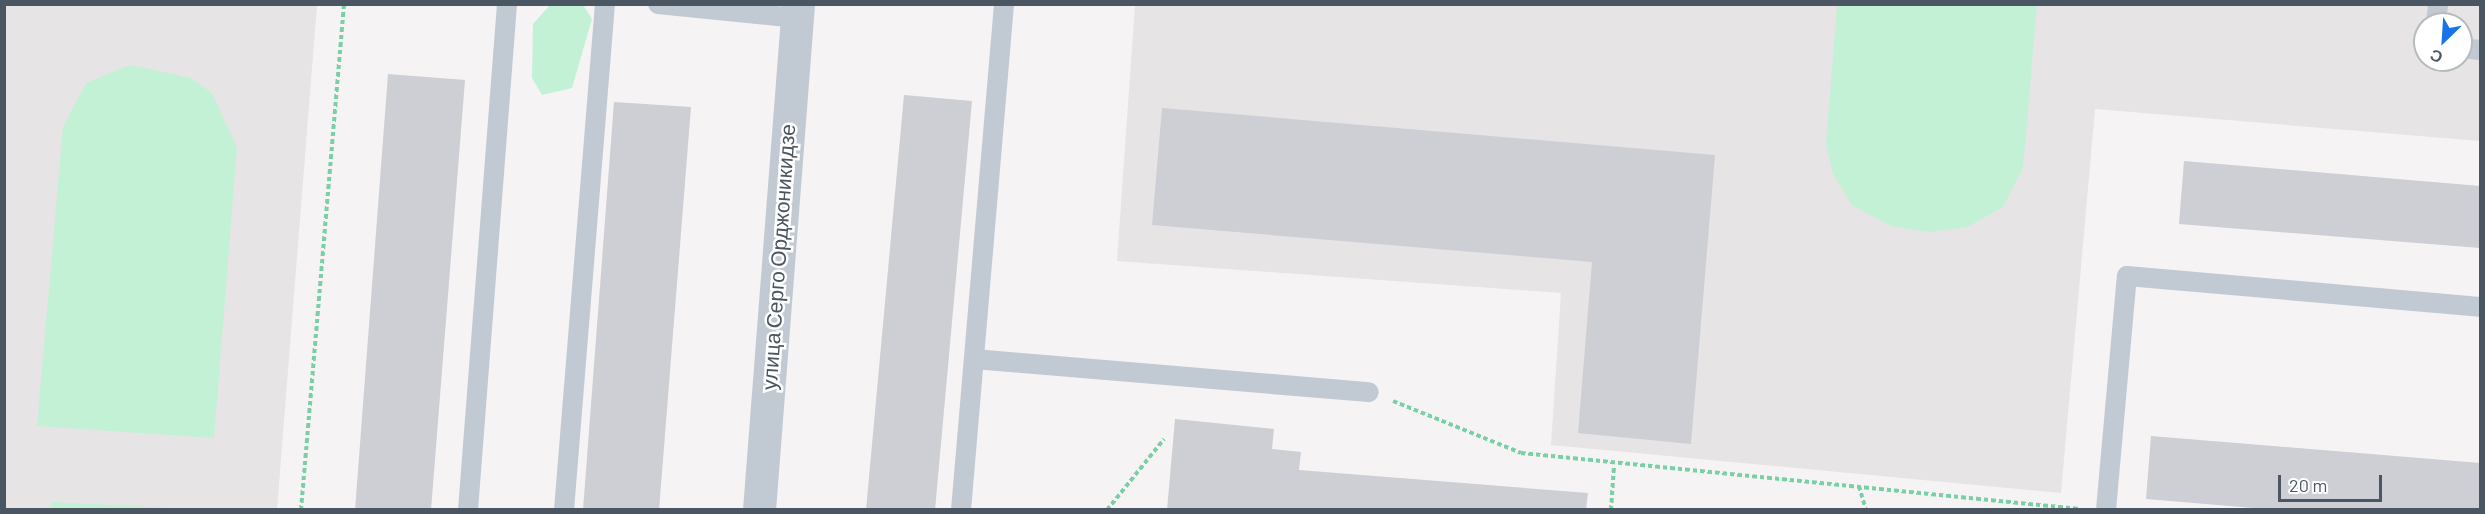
<!DOCTYPE html>
<html>
<head>
<meta charset="utf-8">
<style>
	body { margin:0 }
	#map { position:relative; width:2485px; height:514px; overflow:hidden; background:#f5f3f3; font-family:Barlow,sans-serif }
	div>[style] { position:absolute }
	[style*='--x'] { left:calc(var(--x)*1px); top:calc(var(--y)*1px); width:calc(var(--w)*1px); rotate:calc(var(--a)*1deg) }
	.education>* { inset:0; background:#e6e4e5 }
	.green>* { inset:0; background:#c3f1d5 }
	.building>* { inset:0; background:#cdcfd5 }
	.path>* { height:4px; margin-top:-2px; transform-origin:0; background:repeating-linear-gradient(90deg,#7ad0a6 0 4.5px,transparent 0 7.5px) }
	.lane>* { height:20px; margin:-10px; padding:0 10px; transform-origin:10px; border-radius:10px; background:#c1cad2 }
	.street>* { height:33px; margin:-16.5px; padding:0 16.5px; transform-origin:16.5px; border-radius:16.5px; background:#c1cad2 }
	span { translate:-50% -50%; white-space:nowrap; text-align:center; line-height:1.15; -webkit-text-stroke:5px #fff; paint-order:stroke }
	.street-label { font-size:21px; color:#4a5661 }
	.frame { position:absolute; inset:0; border:6px solid #4a5661; pointer-events:none }
	.north { position:absolute; left:2413px; top:12px; width:60px; height:60px; box-sizing:border-box; background:#fff; border:2px solid #b7bbc0; border-radius:50%; rotate:205deg; font-size:16px; font-weight:700; line-height:24px; text-align:center; color:#4a5661 }
	.north::after { content:''; display:block; margin:auto; width:21px; height:27px; background:#1a73e8; clip-path:polygon(50% 0,100% 100%,50% 72%,0 100%) }
	.scale { position:absolute; left:2278px; top:475px; width:104px; height:27px; box-sizing:border-box; border:3px solid #4a5661; border-top:0; padding-left:8px; font-size:18px; line-height:21px; white-space:nowrap; color:#4a5661; -webkit-text-stroke:4px #fff; paint-order:stroke }
</style>
</head>
<body>
<div id="map">
	<div class="education">
		<div style="clip-path:polygon(4px 5px,317px 5px,277px 509px,5px 509px)"></div>
		<div style="clip-path:polygon(evenodd,1135px 5px,2480px 5px,2480px 141px,2095px 109px,2061px 493px,1551px 445px,1561px 293px,1117px 261px,1135px 5px,2425px 24px,2461px 24px,2461px 60px,2425px 60px,2425px 24px)"></div>
	</div>
	<div class="green">
		<div style="clip-path:polygon(550px 5px,583px 5px,592px 19px,572px 88px,542px 95px,532px 78px,533px 24px)"></div>
		<div style="clip-path:polygon(1837px 5px,2037px 5px,2023px 168px,2003px 207px,1967px 227px,1929px 232px,1891px 226px,1852px 205px,1833px 174px,1826px 144px)"></div>
		<div style="clip-path:polygon(130px 65px,191px 78px,212px 93px,237px 148px,214px 438px,37px 426px,63px 127px,86px 83px)"></div>
		<div style="clip-path:polygon(52px 502px,189px 509px,51px 509px)"></div>
	</div>
	<div class="building">
		<div style="clip-path:polygon(388px 74px,465px 80px,431px 510px,355px 510px)"></div>
		<div style="clip-path:polygon(904px 95px,972px 101px,935px 510px,866px 510px)"></div>
		<div style="clip-path:polygon(614px 102px,691px 107px,659px 510px,583px 510px)"></div>
		<div style="clip-path:polygon(1162px 108px,1715px 155px,1691px 444px,1578px 433px,1592px 262px,1152px 225px)"></div>
		<div style="clip-path:polygon(2184px 161px,2480px 186px,2480px 248px,2179px 224px)"></div>
		<div style="clip-path:polygon(1175px 419px,1274px 429px,1272px 449px,1301px 452px,1299px 470px,1588px 493px,1586px 510px,1167px 510px)"></div>
		<div style="clip-path:polygon(2151px 436px,2480px 463px,2480px 510px,2277px 510px,2146px 499px)"></div>
	</div>
	<div class="path">
		<div style="--x:1393;--y:401;--w:138;--a:22.1"></div>
		<div style="--x:1521;--y:453;--w:562;--a:5.72"></div>
		<div style="--x:1859;--y:486;--w:25;--a:74"></div>
		<div style="--x:301;--y:510;--w:508;--a:-85.14"></div>
		<div style="--x:1107;--y:510;--w:91;--a:-51.2"></div>
		<div style="--x:1611;--y:510;--w:44;--a:-86.1"></div>
	</div>
	<div class="lane">
		<div style="--x:658;--y:4;--w:140;--a:5.8"></div>
		<div style="--x:2436;--y:24;--w:20;--a:-84"></div>
		<div style="--x:2461;--y:48;--w:19;--a:6"></div>
		<div style="--x:974;--y:359;--w:396;--a:4.8"></div>
		<div style="--x:468;--y:510;--w:508;--a:-85.59"></div>
		<div style="--x:564;--y:510;--w:508;--a:-85.37"></div>
		<div style="--x:961;--y:510;--w:508;--a:-85.14"></div>
		<div style="--x:2106;--y:510;--w:235;--a:-84.9"></div>
		<div style="--x:2127;--y:276;--w:354;--a:5"></div>
	</div>
	<div class="street">
		<div style="--x:759;--y:510;--w:508;--a:-85.59"></div>
	</div>
	<div class="street-label">
		<span style="left:778px;top:257px;rotate:-86deg">улица Серго Орджоникидзе</span>
	</div>
	<div class="frame"></div>
	<div class="north">С</div>
	<div class="scale">20 m</div>
</div>
</body>
</html>
